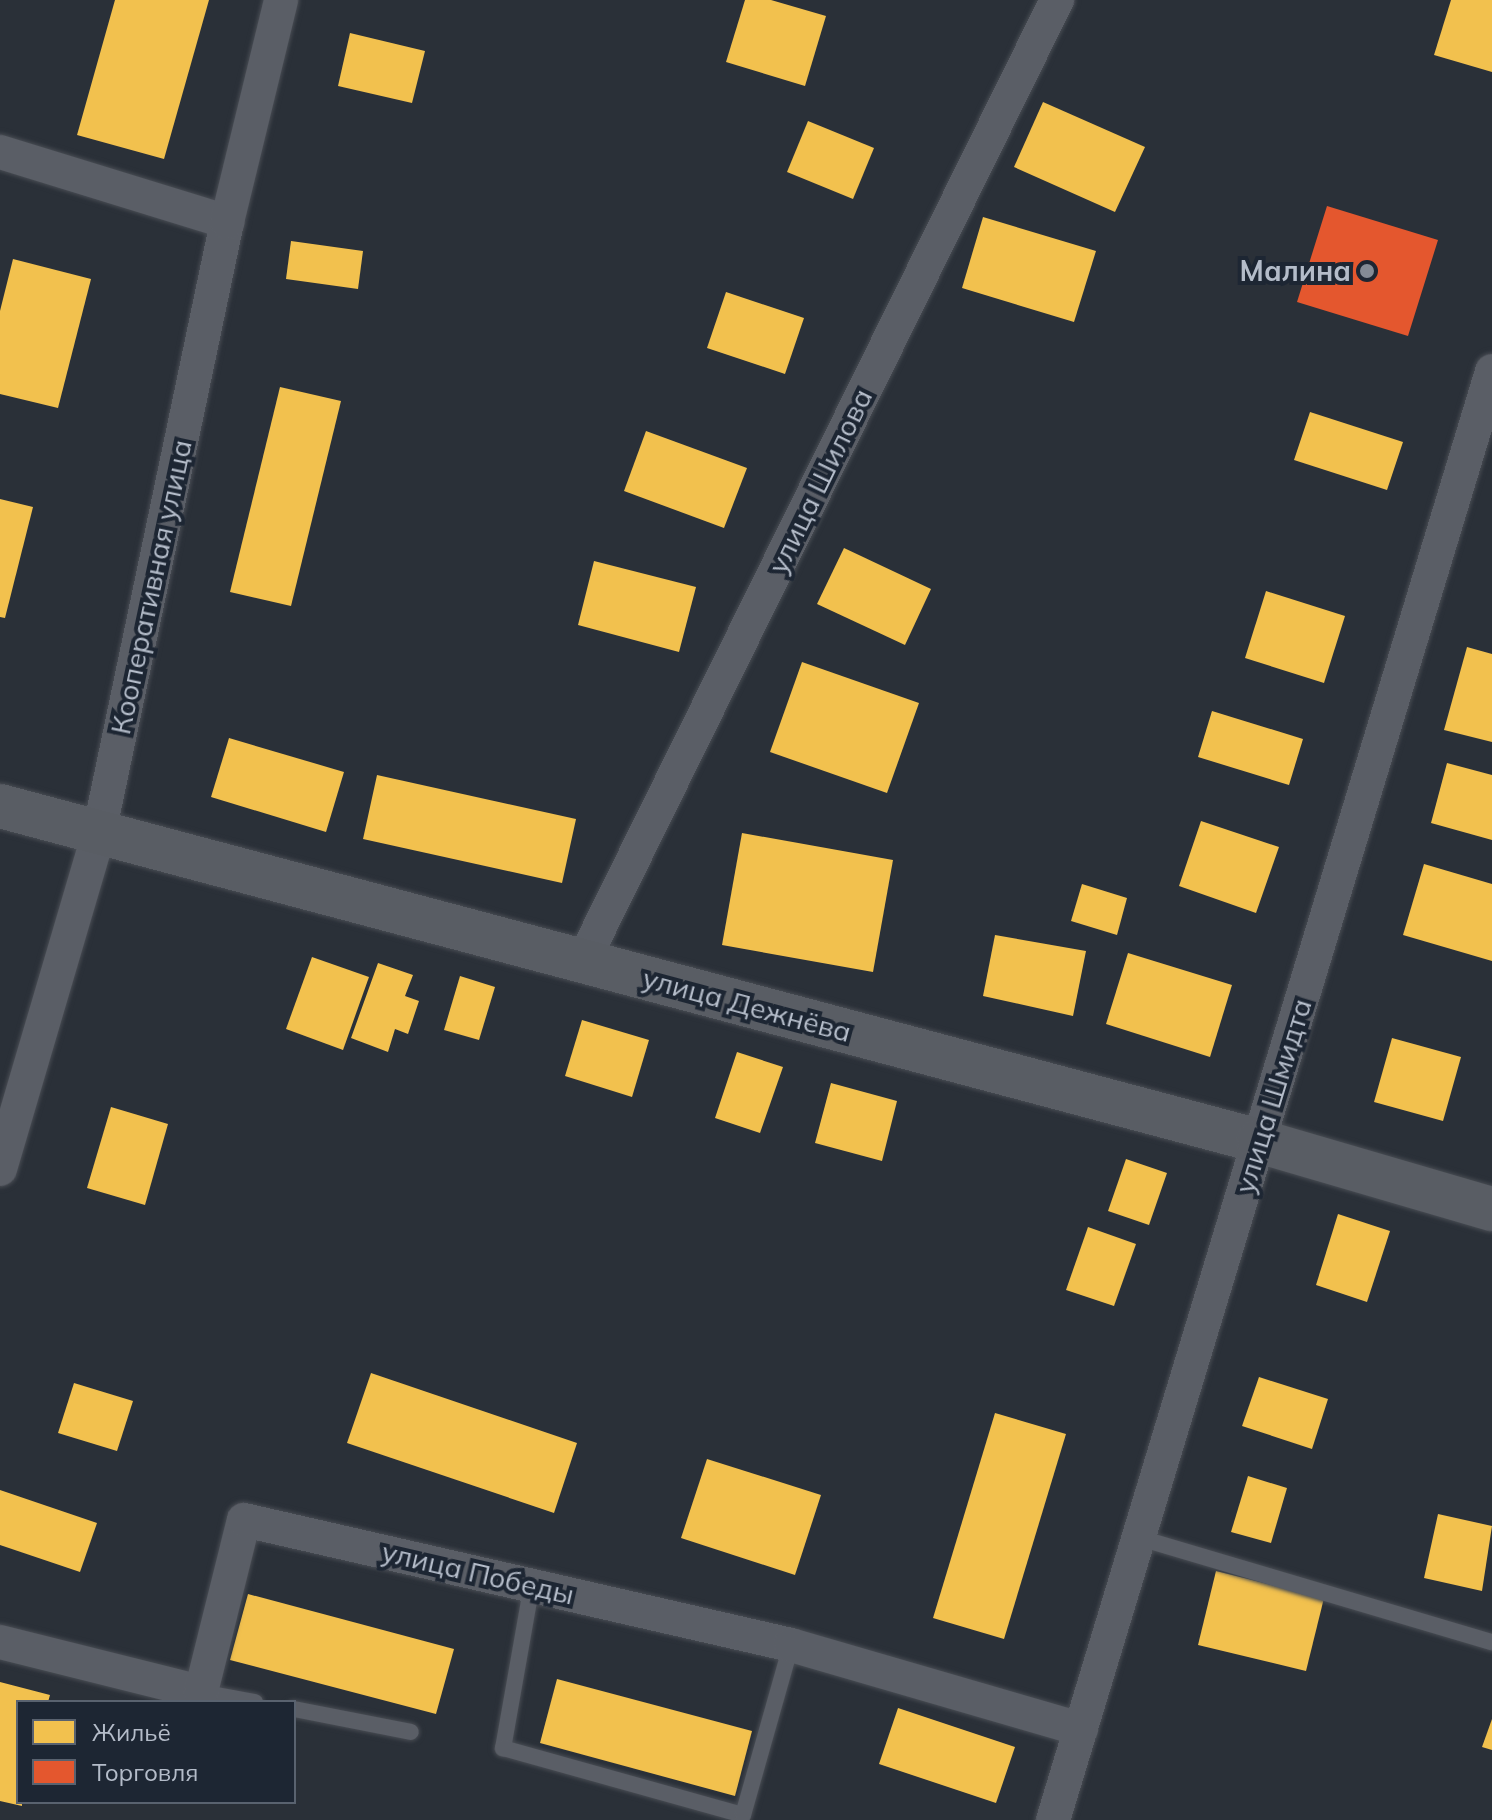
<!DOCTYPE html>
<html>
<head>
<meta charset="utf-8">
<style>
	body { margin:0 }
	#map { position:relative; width:1492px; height:1820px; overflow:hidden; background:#2a3038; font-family:Mulish,sans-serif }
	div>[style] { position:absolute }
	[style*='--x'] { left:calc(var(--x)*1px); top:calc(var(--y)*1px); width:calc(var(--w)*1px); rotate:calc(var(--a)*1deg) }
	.homes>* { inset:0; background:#f2c14e }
	.shops>* { inset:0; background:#e4572e }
	.roads { filter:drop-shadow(0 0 2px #484c53) drop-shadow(0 0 2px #484c53) }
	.lane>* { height:16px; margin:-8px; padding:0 8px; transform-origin:8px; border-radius:8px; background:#5a5e66 }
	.street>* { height:34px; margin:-17px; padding:0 17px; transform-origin:17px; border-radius:17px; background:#5a5e66 }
	.secondary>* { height:44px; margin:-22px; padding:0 22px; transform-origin:22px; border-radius:22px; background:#595d64 }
	.dots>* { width:22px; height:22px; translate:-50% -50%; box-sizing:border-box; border:4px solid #1d2633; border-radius:50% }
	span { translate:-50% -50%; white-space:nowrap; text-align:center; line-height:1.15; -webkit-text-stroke:8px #1d2633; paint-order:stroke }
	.poi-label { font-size:28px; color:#b4bcc9; font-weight:700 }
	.right { translate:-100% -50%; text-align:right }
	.street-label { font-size:28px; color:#b4bcc9 }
	.legend { position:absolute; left:16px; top:1700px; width:280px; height:104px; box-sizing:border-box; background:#1d2633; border:2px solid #59626f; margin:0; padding:10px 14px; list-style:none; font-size:24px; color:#b4bcc9 }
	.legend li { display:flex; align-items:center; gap:16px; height:40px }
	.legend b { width:40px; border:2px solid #59626f }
</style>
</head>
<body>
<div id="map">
	<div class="homes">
		<div style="clip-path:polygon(115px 0,209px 0,164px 159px,77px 135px)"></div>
		<div style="clip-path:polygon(745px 0,771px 0,826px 16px,805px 86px,726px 62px)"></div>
		<div style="clip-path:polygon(1451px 0,1492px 0,1492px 72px,1434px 55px)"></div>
		<div style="clip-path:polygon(350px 33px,425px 51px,412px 103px,338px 86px)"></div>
		<div style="clip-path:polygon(1043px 102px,1145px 147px,1115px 212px,1014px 167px)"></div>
		<div style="clip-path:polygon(808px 121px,874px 148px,853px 199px,787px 172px)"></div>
		<div style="clip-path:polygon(983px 217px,1096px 251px,1074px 322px,962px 288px)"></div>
		<div style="clip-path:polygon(291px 241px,363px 251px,358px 289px,286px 279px)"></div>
		<div style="clip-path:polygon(13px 259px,91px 279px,58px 408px,0 394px,0 311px)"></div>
		<div style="clip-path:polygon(726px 292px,804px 318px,785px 374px,707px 348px)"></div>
		<div style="clip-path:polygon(280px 387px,341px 401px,291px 606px,230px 592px)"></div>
		<div style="clip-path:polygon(1310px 412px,1403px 442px,1387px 490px,1294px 460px)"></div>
		<div style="clip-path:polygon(646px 431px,747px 468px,724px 528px,624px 491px)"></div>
		<div style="clip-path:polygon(0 499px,33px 507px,5px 618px,0 617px)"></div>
		<div style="clip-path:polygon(844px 548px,931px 589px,905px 645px,817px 604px)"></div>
		<div style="clip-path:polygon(594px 561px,696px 587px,679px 652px,578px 625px)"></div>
		<div style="clip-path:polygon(1266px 591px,1345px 616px,1324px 683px,1245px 658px)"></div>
		<div style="clip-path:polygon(1467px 647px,1492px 654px,1492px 742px,1444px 730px)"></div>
		<div style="clip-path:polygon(802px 662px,919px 703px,887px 793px,770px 752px)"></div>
		<div style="clip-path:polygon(1212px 711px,1303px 739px,1289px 785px,1198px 757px)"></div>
		<div style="clip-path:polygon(229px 738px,344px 772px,326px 832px,211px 797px)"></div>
		<div style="clip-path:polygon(1447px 763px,1492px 775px,1492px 840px,1431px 823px)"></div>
		<div style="clip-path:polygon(377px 775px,576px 819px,562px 883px,363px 839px)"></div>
		<div style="clip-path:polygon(1201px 821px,1279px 847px,1256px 913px,1179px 886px)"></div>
		<div style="clip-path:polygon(742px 833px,893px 860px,873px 972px,722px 945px)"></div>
		<div style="clip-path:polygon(1424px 864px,1492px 884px,1492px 961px,1403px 935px)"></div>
		<div style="clip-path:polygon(1082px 884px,1127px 898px,1117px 935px,1071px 921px)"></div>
		<div style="clip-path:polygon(995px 935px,1086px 951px,1073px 1016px,983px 996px)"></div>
		<div style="clip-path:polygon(1128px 953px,1232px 985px,1210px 1057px,1106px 1024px)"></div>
		<div style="clip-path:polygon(312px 957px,369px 977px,343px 1050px,286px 1029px)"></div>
		<div style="clip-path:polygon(378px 963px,413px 975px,405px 996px,419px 1001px,408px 1034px,395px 1029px,388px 1052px,351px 1038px)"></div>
		<div style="clip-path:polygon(460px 976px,495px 987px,479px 1040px,444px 1030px)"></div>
		<div style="clip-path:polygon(582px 1020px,649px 1040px,632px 1097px,565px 1076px)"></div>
		<div style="clip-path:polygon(1392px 1038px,1461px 1057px,1443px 1121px,1374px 1102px)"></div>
		<div style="clip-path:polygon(737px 1052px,783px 1067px,760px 1133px,715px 1118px)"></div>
		<div style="clip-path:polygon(831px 1083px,897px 1101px,882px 1161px,815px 1143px)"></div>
		<div style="clip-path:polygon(111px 1107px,168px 1124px,145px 1205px,87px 1188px)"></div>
		<div style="clip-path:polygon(1126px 1159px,1167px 1173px,1149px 1225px,1108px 1211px)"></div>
		<div style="clip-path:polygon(1338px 1214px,1390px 1231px,1367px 1302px,1316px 1285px)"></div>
		<div style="clip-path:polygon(1088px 1227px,1136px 1244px,1114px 1306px,1066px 1290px)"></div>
		<div style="clip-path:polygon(371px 1373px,577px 1443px,554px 1513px,347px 1443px)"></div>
		<div style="clip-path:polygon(1259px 1377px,1328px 1399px,1312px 1449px,1242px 1426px)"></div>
		<div style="clip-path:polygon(74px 1383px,133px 1401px,117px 1451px,58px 1433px)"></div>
		<div style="clip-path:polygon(995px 1413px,1066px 1434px,1004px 1639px,933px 1618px)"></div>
		<div style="clip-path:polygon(707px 1459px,821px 1495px,795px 1575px,681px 1538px)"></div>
		<div style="clip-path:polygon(1248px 1476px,1287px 1488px,1271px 1543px,1231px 1532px)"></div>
		<div style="clip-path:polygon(0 1490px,97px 1523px,80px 1572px,0 1545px)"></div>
		<div style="clip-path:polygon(1438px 1514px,1492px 1526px,1482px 1591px,1424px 1578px)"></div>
		<div style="clip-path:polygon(1216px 1571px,1324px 1598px,1306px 1671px,1198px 1645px)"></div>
		<div style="clip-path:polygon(248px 1594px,454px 1649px,436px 1714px,230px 1660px)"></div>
		<div style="clip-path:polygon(557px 1679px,752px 1731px,735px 1796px,540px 1743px)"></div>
		<div style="clip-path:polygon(0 1682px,50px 1695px,48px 1702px,18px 1702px,22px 1806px,0 1801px)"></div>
		<div style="clip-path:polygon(898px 1708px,1015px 1747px,996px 1803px,879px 1764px)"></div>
		<div style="clip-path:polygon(1492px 1719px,1492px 1750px,1482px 1747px)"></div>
	</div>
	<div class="shops">
		<div style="clip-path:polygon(1327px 206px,1438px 240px,1408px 336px,1297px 302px)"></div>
	</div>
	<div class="roads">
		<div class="lane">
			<div style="--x:1140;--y:1538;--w:367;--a:16.5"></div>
			<div style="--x:532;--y:1584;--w:167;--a:100"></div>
			<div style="--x:503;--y:1748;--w:249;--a:15.6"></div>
			<div style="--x:743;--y:1815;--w:177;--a:-74.2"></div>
			<div style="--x:201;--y:1692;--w:55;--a:10.5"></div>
			<div style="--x:294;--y:1709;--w:119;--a:11.1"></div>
		</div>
		<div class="street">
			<div style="--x:0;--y:152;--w:238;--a:17.1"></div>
			<div style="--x:583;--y:961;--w:1072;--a:-63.75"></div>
			<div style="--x:0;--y:1169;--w:350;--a:-73.6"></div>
			<div style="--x:99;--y:833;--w:624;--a:-78.17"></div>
			<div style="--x:227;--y:222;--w:228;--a:-76.3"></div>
			<div style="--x:0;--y:1642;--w:207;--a:14"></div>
			<div style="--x:201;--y:1692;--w:177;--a:-76"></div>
			<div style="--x:244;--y:1520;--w:561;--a:12.87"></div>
			<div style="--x:791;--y:1645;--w:302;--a:16.2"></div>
			<div style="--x:1053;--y:1820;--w:1514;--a:-73.14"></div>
		</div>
		<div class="secondary">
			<div style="--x:0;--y:806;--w:1303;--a:14.9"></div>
			<div style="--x:1259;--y:1141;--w:243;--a:16.3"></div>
		</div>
	</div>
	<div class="dots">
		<div style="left:1367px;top:271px;background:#848b96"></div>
	</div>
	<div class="poi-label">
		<span class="right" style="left:1351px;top:271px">Малина</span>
	</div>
	<div class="street-label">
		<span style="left:820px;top:481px;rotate:-64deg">улица Шилова</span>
		<span style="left:151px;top:587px;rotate:-78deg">Кооперативная улица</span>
		<span style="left:747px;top:1005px;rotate:15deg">улица Дежнёва</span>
		<span style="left:1273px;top:1096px;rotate:-73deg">улица Шмидта</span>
		<span style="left:478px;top:1573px;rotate:13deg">улица Победы</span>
	</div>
	<ul class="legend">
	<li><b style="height:22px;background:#f2c14e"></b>Жильё</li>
	<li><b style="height:22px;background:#e4572e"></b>Торговля</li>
	</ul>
</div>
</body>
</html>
